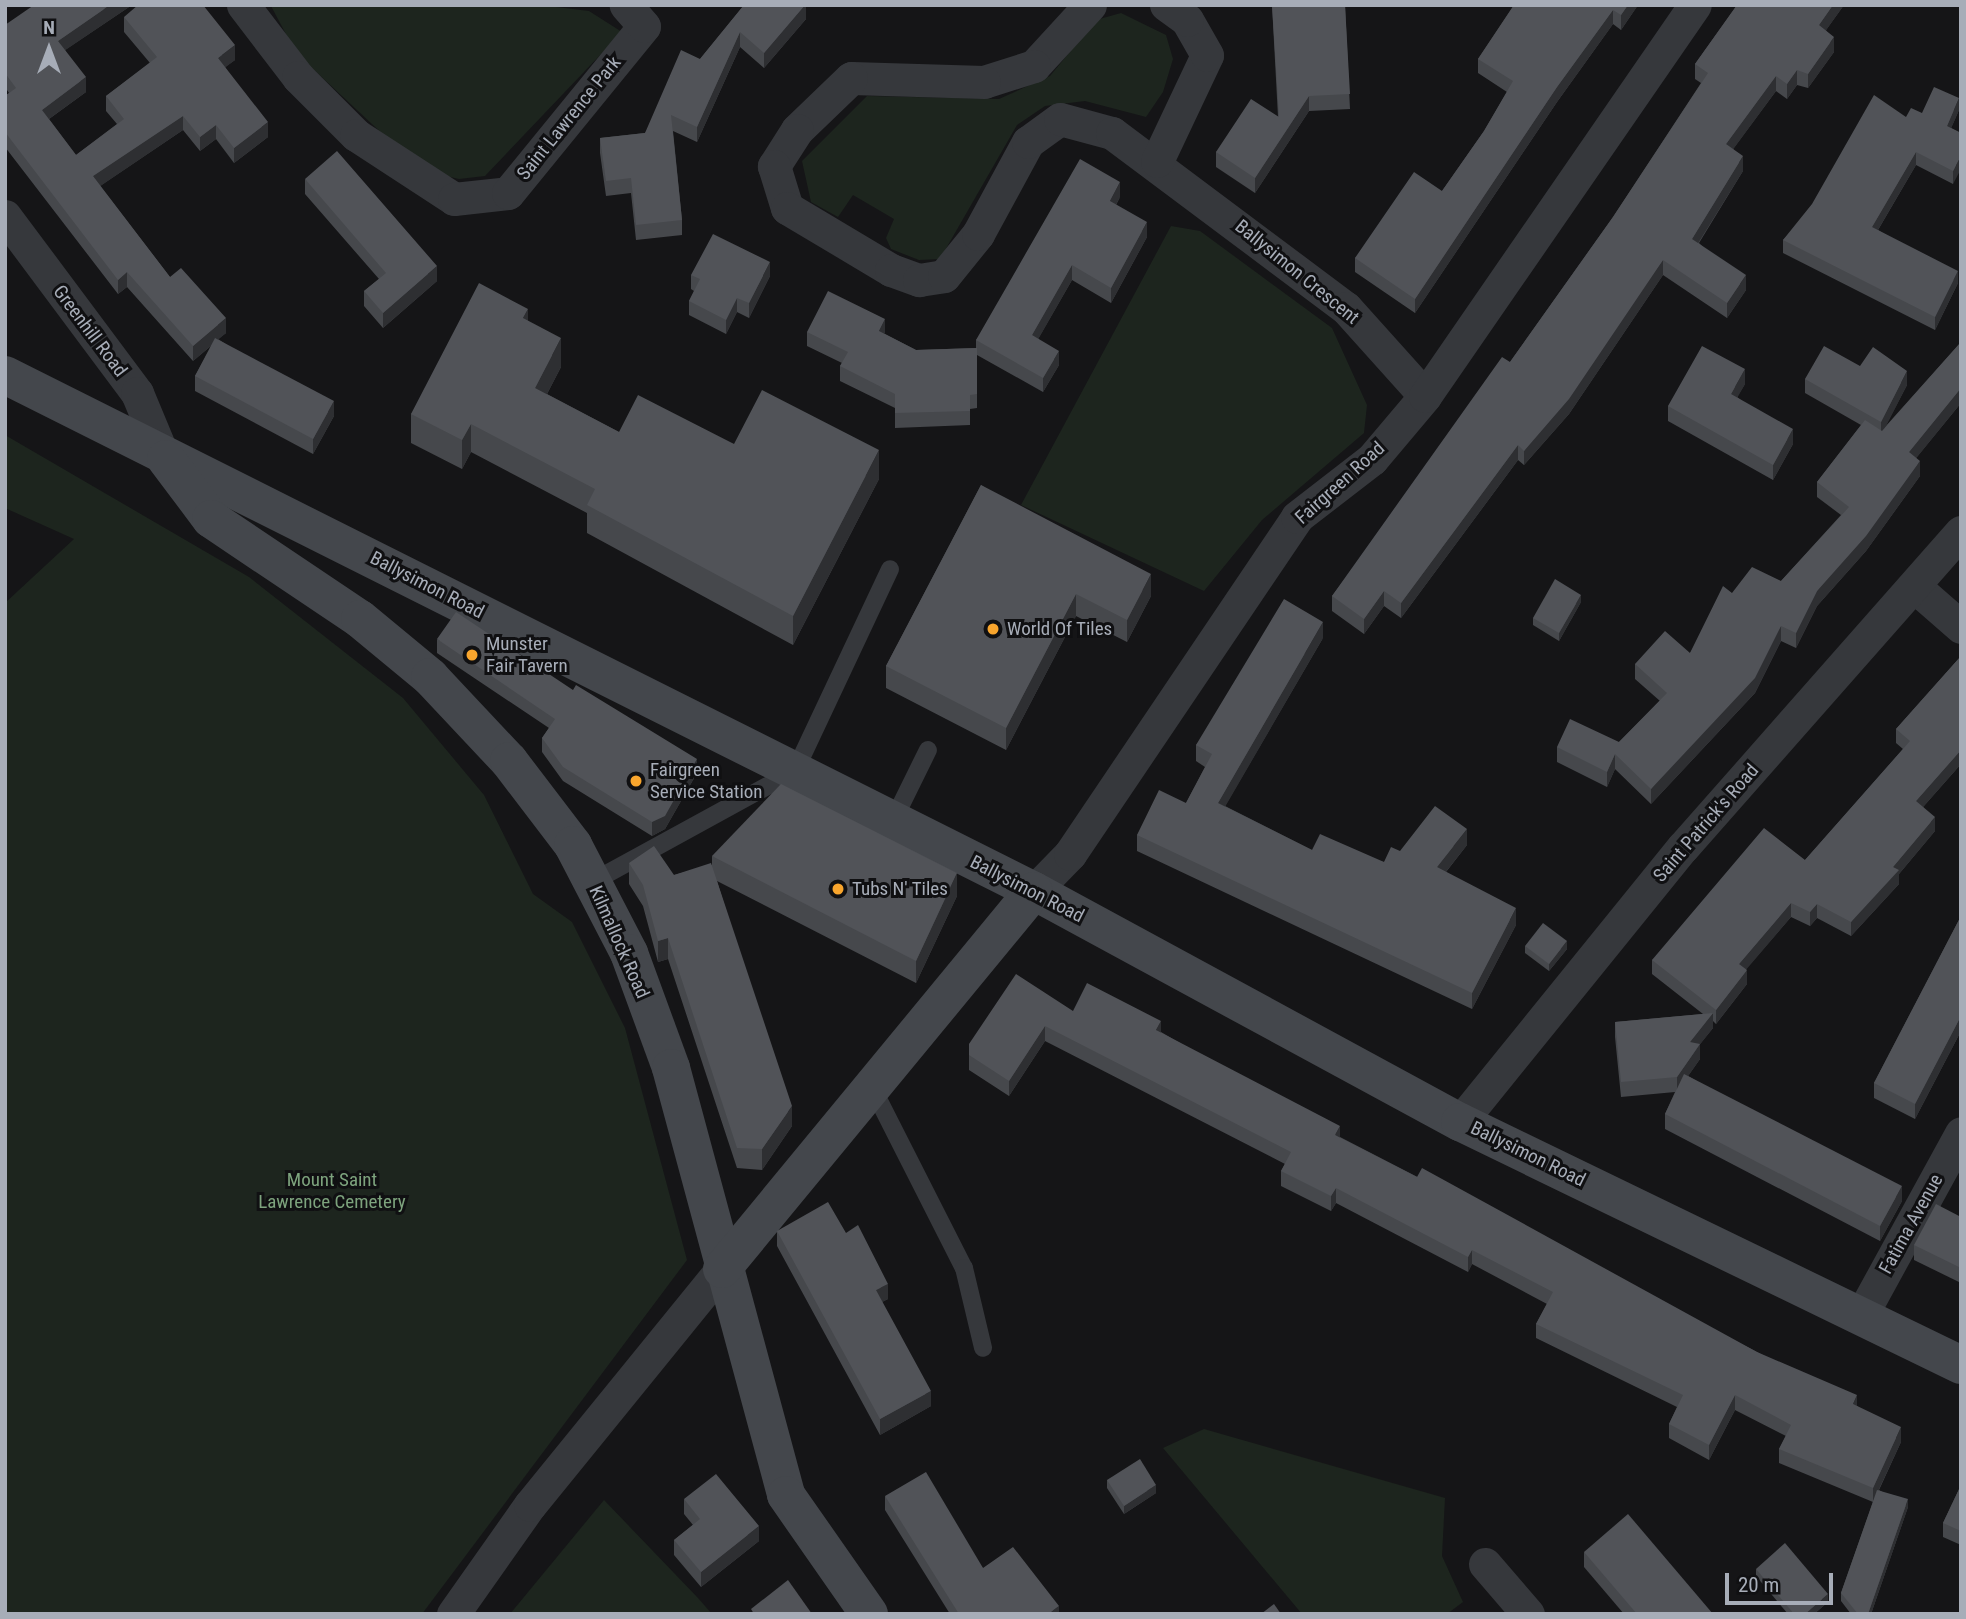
<!DOCTYPE html>
<html>
<head>
<meta charset="utf-8">
<style>
	body { margin:0 }
	#map { position:relative; width:1966px; height:1619px; overflow:hidden; background:#151517; font-family:"Roboto Condensed",sans-serif }
	div>[style] { position:absolute }
	[style*='--x'] { left:calc(var(--x)*1px); top:calc(var(--y)*1px); width:calc(var(--w)*1px); rotate:calc(var(--a)*1deg) }
	.green>* { inset:0; background:#1d251e }
	.lane>* { height:18px; margin:-9px; padding:0 9px; transform-origin:9px; border-radius:9px; background:#36383c }
	.street>* { height:33px; margin:-16.5px; padding:0 16.5px; transform-origin:16.5px; border-radius:16.5px; background:#36383c }
	.secondary>* { height:38px; margin:-19px; padding:0 19px; transform-origin:19px; border-radius:19px; background:#44474c }
	.wall>* { inset:0; background:#46484c }
	.shaded-wall>* { inset:0; background:#2e2f32 }
	.building>* { inset:0; background:#515358 }
	.dots>* { width:19px; height:19px; translate:-50% -50%; box-sizing:border-box; border:4px solid #101012; border-radius:50% }
	span { translate:-50% -50%; white-space:nowrap; text-align:center; line-height:1.15; -webkit-text-stroke:6px #101012; paint-order:stroke }
	.street-label { font-size:19px; color:#a7adb8 }
	.poi-label { font-size:19px; color:#a7adb8 }
	.left { translate:0 -50%; text-align:left }
	.park-label { font-size:19px; color:#7da37d }
	.frame { position:absolute; inset:0; border:7px solid #a7adb8; pointer-events:none }
	.north { position:absolute; left:14px; top:14px; width:70px; height:70px; -webkit-text-stroke:5px #101012; paint-order:stroke; rotate:0deg; font-size:19px; font-weight:700; line-height:28px; text-align:center; color:#a7adb8 }
	.north::after { content:''; display:block; margin:auto; width:24px; height:32px; background:#a7adb8; clip-path:polygon(50% 0,100% 100%,50% 72%,0 100%) }
	.scale { position:absolute; left:1725px; top:1573px; width:108px; height:32px; box-sizing:border-box; border:4px solid #a7adb8; border-top:0; padding-left:9px; font-size:21px; line-height:24px; white-space:nowrap; color:#a7adb8; -webkit-text-stroke:5px #101012; paint-order:stroke }
</style>
</head>
<body>
<div id="map">
	<div class="green">
		<div style="clip-path:polygon(540px 5px,589px 11px,622px 32px,485px 176px,459px 179px,433px 173px,404px 154px,296px 53px,271px 6px)"></div>
		<div style="clip-path:polygon(1121px 13px,1166px 35px,1173px 59px,1163px 92px,1146px 117px,1085px 101px,1045px 106px,1017px 125px,940px 259px,919px 260px,891px 249px,886px 238px,894px 219px,853px 195px,838px 217px,811px 202px,802px 161px,867px 96px,999px 99px,1050px 76px,1096px 20px)"></div>
		<div style="clip-path:polygon(1171px 226px,1200px 231px,1332px 328px,1367px 405px,1364px 433px,1262px 520px,1204px 591px,1021px 505px)"></div>
		<div style="clip-path:polygon(5px 435px,249px 577px,403px 698px,484px 795px,533px 894px,572px 922px,625px 1028px,687px 1260px,422px 1614px,5px 1614px,5px 603px,74px 539px,5px 508px)"></div>
		<div style="clip-path:polygon(1204px 1429px,1445px 1498px,1442px 1556px,1463px 1602px,1447px 1614px,1302px 1614px,1163px 1448px)"></div>
		<div style="clip-path:polygon(604px 1500px,698px 1598px,712px 1614px,510px 1614px)"></div>
	</div>
	<div class="lane">
		<div style="--x:893;--y:821;--w:79;--a:-63.8"></div>
		<div style="--x:592;--y:882;--w:231;--a:-28.7"></div>
		<div style="--x:795;--y:771;--w:223;--a:-64.8"></div>
		<div style="--x:872;--y:1087;--w:203;--a:63.1"></div>
		<div style="--x:964;--y:1268;--w:82;--a:76.6"></div>
	</div>
	<div class="street">
		<div style="--x:243;--y:5;--w:91;--a:52.6"></div>
		<div style="--x:298;--y:77;--w:82;--a:45"></div>
		<div style="--x:356;--y:135;--w:117;--a:33.1"></div>
		<div style="--x:454;--y:199;--w:54;--a:-6.3"></div>
		<div style="--x:508;--y:193;--w:215;--a:-50.8"></div>
		<div style="--x:644;--y:26;--w:28;--a:-131"></div>
		<div style="--x:1090;--y:5;--w:83;--a:132.6"></div>
		<div style="--x:1034;--y:66;--w:52;--a:162.3"></div>
		<div style="--x:984;--y:82;--w:133;--a:-178.3"></div>
		<div style="--x:851;--y:78;--w:75;--a:136.1"></div>
		<div style="--x:797;--y:130;--w:43;--a:122.6"></div>
		<div style="--x:774;--y:166;--w:44;--a:72.8"></div>
		<div style="--x:787;--y:208;--w:121;--a:30.8"></div>
		<div style="--x:891;--y:270;--w:30;--a:20"></div>
		<div style="--x:919;--y:280;--w:25;--a:-9"></div>
		<div style="--x:944;--y:276;--w:54;--a:-51"></div>
		<div style="--x:978;--y:234;--w:105;--a:-61.5"></div>
		<div style="--x:1028;--y:142;--w:39;--a:-36"></div>
		<div style="--x:1060;--y:119;--w:54;--a:15.1"></div>
		<div style="--x:1112;--y:133;--w:292;--a:36.8"></div>
		<div style="--x:1346;--y:308;--w:118;--a:48.1"></div>
		<div style="--x:1157;--y:161;--w:117;--a:-64.7"></div>
		<div style="--x:1207;--y:55;--w:40;--a:-119.7"></div>
		<div style="--x:1187;--y:20;--w:26;--a:-144"></div>
		<div style="--x:5;--y:216;--w:221;--a:53.3"></div>
		<div style="--x:137;--y:393;--w:65;--a:67.4"></div>
		<div style="--x:1914;--y:586;--w:62;--a:41.1"></div>
		<div style="--x:1034;--y:891;--w:52;--a:-45.8"></div>
		<div style="--x:1070;--y:854;--w:406;--a:-56"></div>
		<div style="--x:1297;--y:517;--w:95;--a:-37.7"></div>
		<div style="--x:1372;--y:459;--w:82;--a:-49.9"></div>
		<div style="--x:1425;--y:396;--w:475;--a:-55.4"></div>
		<div style="--x:1460;--y:1122;--w:354;--a:-51"></div>
		<div style="--x:1683;--y:847;--w:420;--a:-48.6"></div>
		<div style="--x:1862;--y:1314;--w:206;--a:-61.3"></div>
		<div style="--x:1485;--y:1564;--w:66;--a:49.3"></div>
		<div style="--x:453;--y:1614;--w:133;--a:-54.8"></div>
		<div style="--x:530;--y:1505;--w:304;--a:-50.9"></div>
	</div>
	<div class="secondary">
		<div style="--x:5;--y:375;--w:1151;--a:26.63"></div>
		<div style="--x:1034;--y:891;--w:485;--a:28.5"></div>
		<div style="--x:1460;--y:1122;--w:557;--a:25.87"></div>
		<div style="--x:166;--y:459;--w:75;--a:53.1"></div>
		<div style="--x:211;--y:519;--w:179;--a:33.9"></div>
		<div style="--x:360;--y:619;--w:91;--a:39.6"></div>
		<div style="--x:430;--y:677;--w:115;--a:46.8"></div>
		<div style="--x:509;--y:761;--w:106;--a:52.7"></div>
		<div style="--x:573;--y:845;--w:122;--a:62.6"></div>
		<div style="--x:629;--y:953;--w:122;--a:69.9"></div>
		<div style="--x:671;--y:1068;--w:442;--a:74.9"></div>
		<div style="--x:786;--y:1495;--w:145;--a:55.1"></div>
		<div style="--x:722;--y:1269;--w:490;--a:-50.5"></div>
	</div>
	<div class="wall">
		<div style="clip-path:polygon(132px 5px,65px 50px,86px 92px,49px 119px,76px 155px,117px 124px,106px 111px,106px 96px,150px 63px,124px 32px,124px 17px,235px 60px,225px 67px,268px 137px,234px 163px,216px 139px,200px 151px,183px 130px,100px 186px,170px 277px,226px 333px,218px 339px,334px 416px,313px 454px,195px 391px,195px 376px,212px 345px,193px 361px,127px 287px,118px 294px,5px 147px,5px 96px,9px 93px,5px 87px,5px 25px)"></div>
		<div style="clip-path:polygon(744px 5px,806px 5px,806px 19px,764px 68px,740px 47px,697px 142px,673px 131px,682px 220px,682px 235px,636px 240px,631px 193px,606px 196px,600px 153px,600px 138px,645px 133px,700px 59px)"></div>
		<div style="clip-path:polygon(1272px 5px,1345px 5px,1350px 109px,1309px 111px,1255px 193px,1216px 167px,1216px 152px,1278px 117px)"></div>
		<div style="clip-path:polygon(1514px 5px,1638px 5px,1621px 30px,1613px 24px,1557px 102px,1415px 313px,1355px 272px,1355px 258px,1442px 191px,1484px 131px,1507px 92px,1478px 73px,1478px 59px)"></div>
		<div style="clip-path:polygon(1737px 5px,1844px 5px,1826px 30px,1834px 52px,1808px 88px,1797px 85px,1787px 99px,1776px 91px,1733px 149px,1743px 171px,1699px 243px,1746px 290px,1727px 318px,1663px 275px,1569px 414px,1524px 465px,1518px 460px,1401px 618px,1384px 606px,1364px 634px,1332px 611px,1332px 596px,1510px 362px,1613px 217px,1701px 83px,1695px 79px,1695px 64px)"></div>
		<div style="clip-path:polygon(1959px 110px,1951px 128px,1961px 133px,1953px 184px,1916px 165px,1878px 230px,1958px 283px,1935px 330px,1783px 253px,1783px 240px,1906px 117px,1922px 113px)"></div>
		<div style="clip-path:polygon(305px 179px,437px 281px,383px 328px,364px 306px,364px 291px,379px 279px,305px 194px)"></div>
		<div style="clip-path:polygon(1120px 197px,1116px 205px,1147px 237px,1111px 303px,1072px 280px,1038px 339px,1059px 365px,1043px 392px,977px 355px,977px 408px,970px 409px,970px 425px,895px 428px,895px 408px,840px 381px,840px 366px,842px 363px,807px 346px,807px 332px,885px 334px,916px 350px,976px 348px,976px 340px)"></div>
		<div style="clip-path:polygon(691px 275px,770px 276px,749px 318px,737px 312px,726px 334px,689px 315px,689px 301px,694px 291px,691px 289px)"></div>
		<div style="clip-path:polygon(528px 321px,561px 367px,547px 394px,619px 432px,734px 444px,879px 479px,793px 645px,587px 533px,587px 513px,471px 452px,462px 469px,411px 443px,411px 414px)"></div>
		<div style="clip-path:polygon(1961px 342px,1961px 403px,1916px 458px,1920px 476px,1866px 551px,1817px 606px,1796px 648px,1781px 641px,1755px 693px,1651px 804px,1615px 769px,1607px 787px,1557px 762px,1557px 747px,1619px 742px,1660px 701px,1635px 679px,1635px 664px,1690px 653px,1732px 593px,1781px 581px,1841px 515px,1817px 497px,1817px 482px,1861px 425px,1805px 393px,1805px 379px,1860px 366px,1907px 385px,1885px 427px)"></div>
		<div style="clip-path:polygon(1745px 384px,1737px 397px,1793px 444px,1773px 480px,1668px 421px,1668px 406px)"></div>
		<div style="clip-path:polygon(981px 485px,1151px 596px,1127px 642px,1076px 616px,1006px 750px,886px 688px,886px 666px)"></div>
		<div style="clip-path:polygon(1581px 602px,1559px 641px,1533px 625px,1533px 618px)"></div>
		<div style="clip-path:polygon(1323px 638px,1225px 806px,1312px 850px,1384px 862px,1400px 851px,1467px 845px,1446px 872px,1516px 925px,1472px 1009px,1137px 851px,1137px 835px,1186px 803px,1205px 767px,1196px 761px,1196px 745px)"></div>
		<div style="clip-path:polygon(437px 639px,697px 773px,665px 829px,652px 836px,563px 781px,542px 752px,542px 738px,549px 728px,437px 653px)"></div>
		<div style="clip-path:polygon(1961px 656px,1961px 764px,1923px 807px,1935px 831px,1899px 874px,1899px 884px,1851px 936px,1817px 918px,1810px 926px,1791px 917px,1746px 969px,1747px 984px,1716px 1024px,1713px 1021px,1713px 1028px,1700px 1044px,1700px 1059px,1688px 1076px,1902px 1201px,1880px 1241px,1665px 1129px,1665px 1114px,1675px 1092px,1621px 1097px,1615px 1037px,1615px 1022px,1703px 1014px,1652px 974px,1652px 960px,1805px 860px,1903px 749px,1896px 743px,1896px 729px)"></div>
		<div style="clip-path:polygon(712px 856px,957px 896px,916px 983px,717px 881px,792px 1126px,762px 1170px,737px 1168px,668px 959px,658px 962px,643px 906px,629px 884px,629px 863px,674px 875px,712px 865px)"></div>
		<div style="clip-path:polygon(1961px 916px,1961px 1031px,1915px 1119px,1874px 1098px,1874px 1083px)"></div>
		<div style="clip-path:polygon(1525px 946px,1567px 949px,1549px 971px,1525px 953px)"></div>
		<div style="clip-path:polygon(1073px 1011px,1161px 1032px,1340px 1137px,1757px 1352px,1857px 1406px,1901px 1442px,1879px 1490px,1908px 1507px,1871px 1614px,1851px 1614px,1841px 1601px,1841px 1593px,1873px 1502px,1779px 1463px,1779px 1449px,1786px 1436px,1735px 1410px,1709px 1460px,1669px 1438px,1669px 1424px,1677px 1407px,1536px 1338px,1536px 1324px,1547px 1304px,1472px 1264px,1468px 1272px,1336px 1203px,1331px 1211px,1281px 1186px,1281px 1171px,1285px 1164px,1045px 1041px,1009px 1096px,969px 1070px,969px 1044px)"></div>
		<div style="clip-path:polygon(1961px 1217px,1961px 1283px,1914px 1260px,1914px 1245px)"></div>
		<div style="clip-path:polygon(777px 1231px,846px 1233px,888px 1299px,882px 1302px,931px 1406px,880px 1435px,777px 1246px)"></div>
		<div style="clip-path:polygon(1107px 1480px,1156px 1493px,1124px 1514px,1107px 1488px)"></div>
		<div style="clip-path:polygon(1961px 1485px,1961px 1545px,1943px 1537px,1943px 1523px)"></div>
		<div style="clip-path:polygon(885px 1496px,983px 1568px,1059px 1614px,950px 1614px,885px 1510px)"></div>
		<div style="clip-path:polygon(684px 1499px,759px 1541px,701px 1587px,674px 1555px,674px 1540px,693px 1525px,684px 1514px)"></div>
		<div style="clip-path:polygon(1584px 1552px,1713px 1614px,1624px 1614px,1584px 1567px)"></div>
		<div style="clip-path:polygon(1756px 1569px,1828px 1602px,1814px 1614px,1788px 1614px,1756px 1576px)"></div>
	</div>
	<div class="shaded-wall">
		<div style="clip-path:polygon(110px 5px,132px 5px,58px 55px,58px 41px)"></div>
		<div style="clip-path:polygon(805px 5px,806px 5px,806px 19px,764px 68px,764px 53px)"></div>
		<div style="clip-path:polygon(1628px 5px,1638px 5px,1621px 30px,1621px 15px)"></div>
		<div style="clip-path:polygon(1833px 5px,1844px 5px,1819px 40px,1819px 25px)"></div>
		<div style="clip-path:polygon(1613px 10px,1613px 24px,1557px 102px,1415px 313px,1415px 299px,1557px 87px)"></div>
		<div style="clip-path:polygon(740px 32px,740px 47px,697px 142px,697px 127px)"></div>
		<div style="clip-path:polygon(1834px 37px,1834px 52px,1808px 88px,1808px 74px)"></div>
		<div style="clip-path:polygon(235px 45px,235px 60px,218px 73px,218px 58px)"></div>
		<div style="clip-path:polygon(1797px 70px,1797px 85px,1787px 99px,1787px 84px)"></div>
		<div style="clip-path:polygon(1776px 76px,1776px 91px,1726px 159px,1726px 144px)"></div>
		<div style="clip-path:polygon(86px 77px,86px 92px,42px 124px,42px 110px)"></div>
		<div style="clip-path:polygon(1309px 96px,1309px 111px,1255px 193px,1255px 178px)"></div>
		<div style="clip-path:polygon(1959px 98px,1959px 110px,1947px 138px,1947px 126px)"></div>
		<div style="clip-path:polygon(183px 116px,183px 130px,93px 191px,93px 176px)"></div>
		<div style="clip-path:polygon(268px 122px,268px 137px,234px 163px,234px 148px)"></div>
		<div style="clip-path:polygon(216px 125px,216px 139px,200px 151px,200px 137px)"></div>
		<div style="clip-path:polygon(1916px 152px,1916px 165px,1872px 240px,1872px 227px)"></div>
		<div style="clip-path:polygon(1743px 156px,1743px 171px,1692px 253px,1692px 239px)"></div>
		<div style="clip-path:polygon(1961px 156px,1961px 169px,1953px 184px,1953px 171px)"></div>
		<div style="clip-path:polygon(1120px 182px,1120px 197px,1110px 216px,1110px 201px)"></div>
		<div style="clip-path:polygon(1147px 222px,1147px 237px,1111px 303px,1111px 288px)"></div>
		<div style="clip-path:polygon(1663px 260px,1663px 275px,1569px 414px,1524px 465px,1524px 451px)"></div>
		<div style="clip-path:polygon(770px 262px,770px 276px,749px 318px,749px 303px)"></div>
		<div style="clip-path:polygon(1072px 265px,1072px 280px,1032px 350px,1032px 335px)"></div>
		<div style="clip-path:polygon(437px 266px,437px 281px,383px 328px,383px 313px)"></div>
		<div style="clip-path:polygon(1958px 271px,1958px 283px,1935px 330px,1935px 317px)"></div>
		<div style="clip-path:polygon(127px 272px,127px 287px,118px 294px,118px 280px)"></div>
		<div style="clip-path:polygon(1746px 275px,1746px 290px,1727px 318px,1727px 303px)"></div>
		<div style="clip-path:polygon(737px 298px,737px 312px,726px 334px,726px 320px)"></div>
		<div style="clip-path:polygon(528px 309px,528px 337px,523px 318px)"></div>
		<div style="clip-path:polygon(226px 318px,226px 333px,193px 361px,193px 346px)"></div>
		<div style="clip-path:polygon(885px 319px,885px 333px,879px 345px,879px 331px)"></div>
		<div style="clip-path:polygon(561px 338px,561px 367px,535px 417px,535px 388px)"></div>
		<div style="clip-path:polygon(1059px 351px,1059px 365px,1043px 392px,1043px 378px)"></div>
		<div style="clip-path:polygon(1745px 369px,1745px 384px,1731px 409px,1731px 394px)"></div>
		<div style="clip-path:polygon(1907px 371px,1907px 385px,1881px 436px,1881px 422px)"></div>
		<div style="clip-path:polygon(1961px 388px,1961px 403px,1909px 467px,1909px 452px)"></div>
		<div style="clip-path:polygon(334px 401px,334px 416px,313px 454px,313px 439px)"></div>
		<div style="clip-path:polygon(471px 424px,471px 452px,462px 469px,462px 440px)"></div>
		<div style="clip-path:polygon(1793px 429px,1793px 444px,1773px 480px,1773px 465px)"></div>
		<div style="clip-path:polygon(1518px 445px,1518px 460px,1401px 618px,1401px 603px)"></div>
		<div style="clip-path:polygon(879px 450px,879px 479px,793px 645px,793px 616px)"></div>
		<div style="clip-path:polygon(1920px 461px,1920px 476px,1866px 551px,1817px 606px,1796px 648px,1796px 633px,1817px 591px)"></div>
		<div style="clip-path:polygon(1151px 574px,1151px 596px,1127px 642px,1127px 620px)"></div>
		<div style="clip-path:polygon(1384px 591px,1384px 606px,1364px 634px,1364px 619px)"></div>
		<div style="clip-path:polygon(1076px 594px,1076px 616px,1006px 750px,1006px 728px)"></div>
		<div style="clip-path:polygon(1581px 595px,1581px 602px,1559px 641px,1559px 633px)"></div>
		<div style="clip-path:polygon(1323px 622px,1323px 638px,1218px 819px,1218px 803px)"></div>
		<div style="clip-path:polygon(1781px 626px,1781px 641px,1755px 693px,1651px 804px,1651px 789px)"></div>
		<div style="clip-path:polygon(1961px 750px,1961px 764px,1916px 815px,1916px 801px)"></div>
		<div style="clip-path:polygon(1615px 754px,1615px 769px,1607px 787px,1607px 772px)"></div>
		<div style="clip-path:polygon(697px 759px,697px 773px,665px 829px,652px 836px,652px 822px)"></div>
		<div style="clip-path:polygon(1935px 817px,1935px 831px,1899px 874px,1899px 884px,1851px 936px,1851px 922px,1893px 867px)"></div>
		<div style="clip-path:polygon(1467px 829px,1467px 845px,1437px 883px,1437px 867px)"></div>
		<div style="clip-path:polygon(957px 873px,957px 896px,916px 983px,916px 961px)"></div>
		<div style="clip-path:polygon(1791px 903px,1791px 917px,1739px 978px,1739px 964px)"></div>
		<div style="clip-path:polygon(1817px 904px,1817px 918px,1810px 926px,1810px 912px)"></div>
		<div style="clip-path:polygon(1516px 908px,1516px 925px,1472px 1009px,1472px 993px)"></div>
		<div style="clip-path:polygon(668px 938px,668px 959px,658px 962px,658px 941px)"></div>
		<div style="clip-path:polygon(1567px 941px,1567px 949px,1549px 971px,1549px 964px)"></div>
		<div style="clip-path:polygon(1747px 970px,1747px 984px,1716px 1024px,1716px 1010px)"></div>
		<div style="clip-path:polygon(1713px 1013px,1713px 1028px,1690px 1057px,1690px 1042px)"></div>
		<div style="clip-path:polygon(1961px 1016px,1961px 1031px,1915px 1119px,1915px 1104px)"></div>
		<div style="clip-path:polygon(1161px 1021px,1161px 1036px,1156px 1030px)"></div>
		<div style="clip-path:polygon(1045px 1026px,1045px 1041px,1009px 1096px,1009px 1081px)"></div>
		<div style="clip-path:polygon(1700px 1044px,1700px 1059px,1677px 1092px,1677px 1077px)"></div>
		<div style="clip-path:polygon(792px 1106px,792px 1126px,762px 1170px,762px 1149px)"></div>
		<div style="clip-path:polygon(1340px 1126px,1340px 1141px,1335px 1135px)"></div>
		<div style="clip-path:polygon(1902px 1186px,1902px 1201px,1880px 1241px,1880px 1226px)"></div>
		<div style="clip-path:polygon(1336px 1188px,1336px 1203px,1331px 1211px,1331px 1196px)"></div>
		<div style="clip-path:polygon(1472px 1250px,1472px 1264px,1468px 1272px,1468px 1257px)"></div>
		<div style="clip-path:polygon(888px 1284px,888px 1299px,876px 1305px,876px 1290px)"></div>
		<div style="clip-path:polygon(931px 1391px,931px 1406px,880px 1435px,880px 1419px)"></div>
		<div style="clip-path:polygon(1735px 1395px,1735px 1410px,1709px 1460px,1709px 1445px)"></div>
		<div style="clip-path:polygon(1857px 1395px,1857px 1410px,1853px 1404px)"></div>
		<div style="clip-path:polygon(1901px 1427px,1901px 1442px,1873px 1502px,1873px 1488px)"></div>
		<div style="clip-path:polygon(1156px 1485px,1156px 1493px,1124px 1514px,1124px 1506px)"></div>
		<div style="clip-path:polygon(1908px 1499px,1908px 1507px,1871px 1614px,1868px 1614px)"></div>
		<div style="clip-path:polygon(759px 1526px,759px 1541px,701px 1587px,701px 1572px)"></div>
		<div style="clip-path:polygon(1828px 1594px,1828px 1602px,1814px 1614px,1805px 1614px)"></div>
		<div style="clip-path:polygon(1059px 1606px,1059px 1614px,1048px 1614px)"></div>
	</div>
	<div class="building">
		<div style="clip-path:polygon(34px 5px,110px 5px,58px 41px,86px 77px,42px 110px,76px 155px,124px 119px,106px 96px,157px 57px,124px 17px,138px 5px,203px 5px,235px 45px,218px 58px,268px 122px,234px 148px,216px 125px,200px 137px,183px 116px,93px 176px,170px 277px,181px 268px,226px 318px,193px 346px,127px 272px,118px 280px,5px 132px,5px 96px,16px 88px,5px 73px,5px 25px)"></div>
		<div style="clip-path:polygon(744px 5px,805px 5px,764px 53px,740px 32px,697px 127px,671px 115px,682px 220px,636px 225px,631px 178px,606px 181px,600px 138px,645px 133px,681px 50px,700px 59px)"></div>
		<div style="clip-path:polygon(1272px 5px,1345px 5px,1350px 94px,1309px 96px,1255px 178px,1216px 152px,1251px 99px,1279px 117px)"></div>
		<div style="clip-path:polygon(1514px 5px,1628px 5px,1621px 15px,1613px 10px,1557px 87px,1415px 299px,1355px 258px,1414px 172px,1442px 191px,1484px 131px,1513px 81px,1478px 59px)"></div>
		<div style="clip-path:polygon(1737px 5px,1833px 5px,1819px 25px,1834px 37px,1808px 74px,1797px 70px,1787px 84px,1776px 76px,1726px 144px,1743px 156px,1692px 239px,1746px 275px,1727px 303px,1663px 260px,1569px 399px,1524px 451px,1518px 445px,1401px 603px,1384px 591px,1364px 619px,1332px 596px,1502px 357px,1510px 362px,1613px 217px,1708px 73px,1695px 64px)"></div>
		<div style="clip-path:polygon(1934px 87px,1959px 98px,1947px 126px,1961px 133px,1961px 156px,1953px 171px,1916px 152px,1872px 227px,1958px 271px,1935px 317px,1783px 240px,1812px 204px,1874px 95px,1906px 117px,1911px 108px,1922px 113px)"></div>
		<div style="clip-path:polygon(337px 151px,437px 266px,383px 313px,364px 291px,386px 273px,305px 179px)"></div>
		<div style="clip-path:polygon(1080px 159px,1120px 182px,1110px 201px,1147px 222px,1111px 288px,1072px 265px,1032px 335px,1059px 351px,1043px 378px,976px 340px)"></div>
		<div style="clip-path:polygon(713px 234px,770px 262px,749px 303px,737px 298px,726px 320px,689px 301px,700px 279px,691px 275px)"></div>
		<div style="clip-path:polygon(479px 283px,528px 309px,523px 318px,561px 338px,535px 388px,619px 432px,638px 395px,734px 444px,762px 390px,879px 450px,793px 616px,587px 505px,595px 489px,471px 424px,462px 440px,411px 414px)"></div>
		<div style="clip-path:polygon(828px 291px,885px 319px,879px 331px,916px 350px,977px 348px,977px 394px,970px 395px,970px 411px,895px 413px,895px 394px,840px 366px,848px 352px,807px 332px)"></div>
		<div style="clip-path:polygon(215px 338px,334px 401px,313px 439px,195px 376px)"></div>
		<div style="clip-path:polygon(1961px 342px,1961px 388px,1909px 452px,1920px 461px,1866px 536px,1817px 591px,1796px 633px,1781px 626px,1755px 678px,1651px 789px,1615px 754px,1607px 772px,1557px 747px,1570px 719px,1619px 742px,1667px 693px,1635px 664px,1665px 631px,1690px 653px,1723px 586px,1732px 593px,1752px 567px,1781px 581px,1849px 507px,1817px 482px,1865px 420px,1882px 431px)"></div>
		<div style="clip-path:polygon(1702px 346px,1745px 369px,1731px 394px,1793px 429px,1773px 465px,1668px 406px)"></div>
		<div style="clip-path:polygon(1824px 346px,1860px 366px,1873px 347px,1907px 371px,1881px 422px,1805px 379px)"></div>
		<div style="clip-path:polygon(981px 485px,1151px 574px,1127px 620px,1076px 594px,1006px 728px,886px 666px)"></div>
		<div style="clip-path:polygon(1555px 579px,1581px 595px,1559px 633px,1533px 618px)"></div>
		<div style="clip-path:polygon(1284px 599px,1323px 622px,1218px 803px,1312px 850px,1320px 834px,1384px 862px,1391px 847px,1400px 851px,1435px 806px,1467px 829px,1437px 867px,1516px 908px,1472px 993px,1137px 835px,1159px 790px,1186px 803px,1212px 754px,1196px 745px)"></div>
		<div style="clip-path:polygon(456px 612px,573px 690px,576px 685px,697px 759px,665px 816px,652px 822px,563px 767px,542px 738px,555px 719px,437px 639px)"></div>
		<div style="clip-path:polygon(1961px 656px,1961px 750px,1916px 801px,1935px 817px,1893px 867px,1899px 870px,1851px 922px,1817px 904px,1810px 912px,1791px 903px,1739px 964px,1747px 970px,1716px 1010px,1652px 960px,1764px 828px,1805px 860px,1910px 741px,1896px 729px)"></div>
		<div style="clip-path:polygon(781px 784px,957px 873px,916px 961px,712px 856px)"></div>
		<div style="clip-path:polygon(654px 846px,674px 875px,711px 863px,792px 1106px,762px 1149px,737px 1148px,668px 938px,658px 941px,643px 885px,629px 863px)"></div>
		<div style="clip-path:polygon(1961px 916px,1961px 1016px,1915px 1104px,1874px 1083px)"></div>
		<div style="clip-path:polygon(1543px 923px,1567px 941px,1549px 964px,1525px 946px)"></div>
		<div style="clip-path:polygon(1016px 974px,1073px 1011px,1087px 983px,1161px 1021px,1156px 1030px,1340px 1126px,1335px 1135px,1417px 1177px,1422px 1168px,1757px 1352px,1857px 1395px,1853px 1404px,1901px 1427px,1873px 1488px,1779px 1449px,1791px 1425px,1735px 1395px,1709px 1445px,1669px 1424px,1683px 1395px,1536px 1324px,1553px 1292px,1472px 1250px,1468px 1257px,1336px 1188px,1331px 1196px,1281px 1171px,1291px 1152px,1045px 1026px,1009px 1081px,969px 1055px,969px 1044px)"></div>
		<div style="clip-path:polygon(1713px 1013px,1690px 1042px,1700px 1044px,1677px 1077px,1621px 1082px,1615px 1022px)"></div>
		<div style="clip-path:polygon(1684px 1074px,1902px 1186px,1880px 1226px,1665px 1114px)"></div>
		<div style="clip-path:polygon(828px 1202px,846px 1233px,858px 1225px,888px 1284px,876px 1290px,931px 1391px,880px 1419px,777px 1231px)"></div>
		<div style="clip-path:polygon(1936px 1204px,1961px 1217px,1961px 1268px,1914px 1245px)"></div>
		<div style="clip-path:polygon(1140px 1459px,1156px 1485px,1124px 1506px,1107px 1480px)"></div>
		<div style="clip-path:polygon(926px 1472px,983px 1568px,1013px 1547px,1059px 1606px,1048px 1614px,959px 1614px,885px 1496px)"></div>
		<div style="clip-path:polygon(716px 1474px,759px 1526px,701px 1572px,674px 1540px,700px 1519px,684px 1499px)"></div>
		<div style="clip-path:polygon(1961px 1485px,1961px 1531px,1943px 1523px)"></div>
		<div style="clip-path:polygon(1877px 1490px,1908px 1499px,1868px 1614px,1858px 1614px,1841px 1593px)"></div>
		<div style="clip-path:polygon(1628px 1514px,1713px 1614px,1637px 1614px,1584px 1552px)"></div>
		<div style="clip-path:polygon(1785px 1543px,1828px 1594px,1805px 1614px,1794px 1614px,1756px 1569px)"></div>
		<div style="clip-path:polygon(788px 1580px,812px 1614px,754px 1614px,751px 1609px)"></div>
		<div style="clip-path:polygon(1274px 1604px,1281px 1614px,1261px 1614px)"></div>
	</div>
	<div class="dots">
		<div style="left:993px;top:629px;background:#f8a52d"></div>
		<div style="left:472px;top:655px;background:#f8a52d"></div>
		<div style="left:636px;top:781px;background:#f8a52d"></div>
		<div style="left:838px;top:889px;background:#f8a52d"></div>
	</div>
	<div class="street-label">
		<span style="left:569px;top:118px;rotate:-51deg">Saint Lawrence Park</span>
		<span style="left:1297px;top:272px;rotate:39deg">Ballysimon Crescent</span>
		<span style="left:90px;top:331px;rotate:53deg">Greenhill Road</span>
		<span style="left:1340px;top:483px;rotate:-42deg">Fairgreen Road</span>
		<span style="left:427px;top:585px;rotate:27deg">Ballysimon Road</span>
		<span style="left:1706px;top:823px;rotate:-49deg">Saint Patrick's Road</span>
		<span style="left:1027px;top:889px;rotate:27deg">Ballysimon Road</span>
		<span style="left:619px;top:942px;rotate:66deg">Kilmallock Road</span>
		<span style="left:1528px;top:1154px;rotate:26deg">Ballysimon Road</span>
		<span style="left:1911px;top:1224px;rotate:-61deg">Fatima Avenue</span>
	</div>
	<div class="poi-label">
		<span class="left" style="left:1007px;top:629px">World Of Tiles</span>
		<span class="left" style="left:486px;top:655px">Munster<br>Fair Tavern</span>
		<span class="left" style="left:650px;top:781px">Fairgreen<br>Service Station</span>
		<span class="left" style="left:852px;top:889px">Tubs N' Tiles</span>
	</div>
	<div class="park-label">
		<span style="left:332px;top:1191px">Mount Saint<br>Lawrence Cemetery</span>
	</div>
	<div class="frame"></div>
	<div class="north">N</div>
	<div class="scale">20 m</div>
</div>
</body>
</html>
